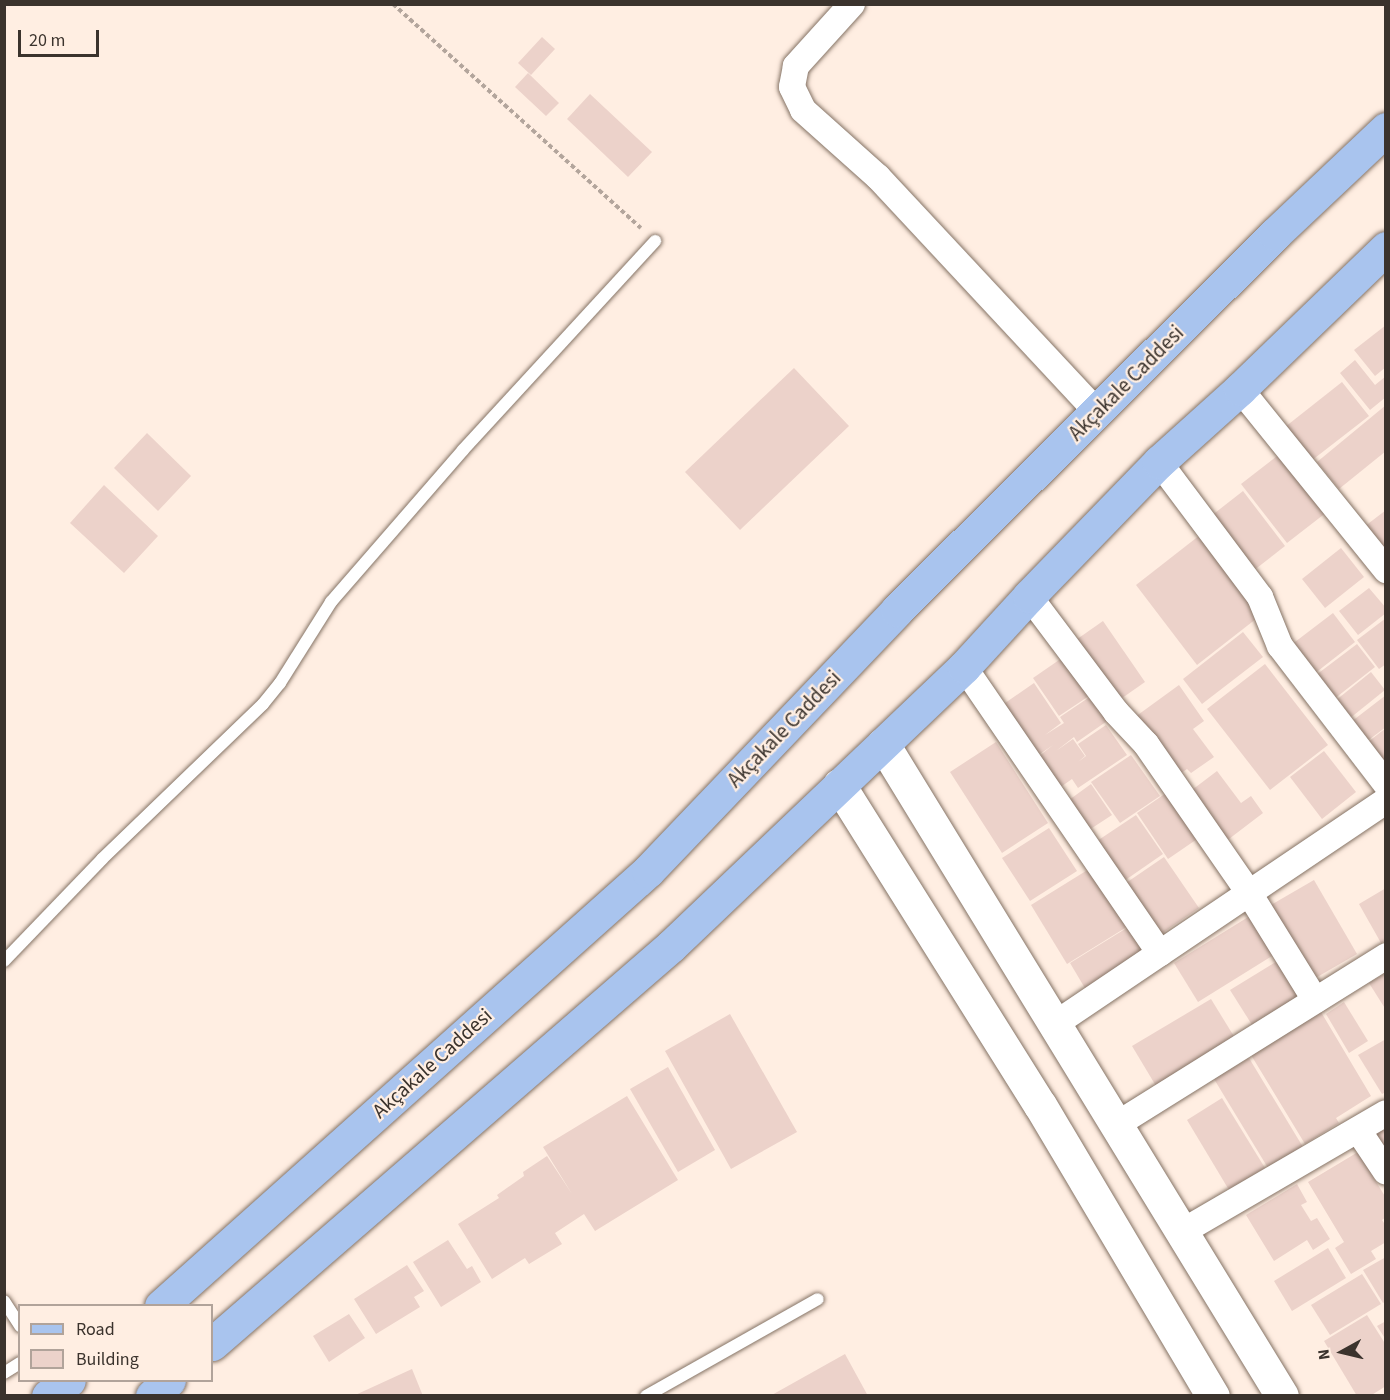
<!DOCTYPE html>
<html>
<head>
<meta charset="utf-8">
<style>
	body { margin:0 }
	#map { position:relative; width:1390px; height:1400px; overflow:hidden; background:#ffeee2; font-family:"Source Sans 3",sans-serif }
	div>[style] { position:absolute }
	[style*='--x'] { left:calc(var(--x)*1px); top:calc(var(--y)*1px); width:calc(var(--w)*1px); rotate:calc(var(--a)*1deg) }
	.building>* { inset:0; background:#ecd2ca }
	.path>* { height:4px; margin-top:-2px; transform-origin:0; background:repeating-linear-gradient(90deg,#b3a59c 0 4.5px,transparent 0 7.5px) }
	.roads { filter:drop-shadow(0 0 2px #857365) drop-shadow(0 0 2px #857365) }
	.service>* { height:12px; margin:-6px; padding:0 6px; transform-origin:6px; border-radius:6px; background:#fff }
	.minor>* { height:26px; margin:-13px; padding:0 13px; transform-origin:13px; border-radius:13px; background:#fff }
	.secondary>* { height:33px; margin:-16.5px; padding:0 16.5px; transform-origin:16.5px; border-radius:16.5px; background:#fff }
	.primary>* { height:33px; margin:-16.5px; padding:0 16.5px; transform-origin:16.5px; border-radius:16.5px; background:#a9c4ee }
	span { translate:-50% -50%; white-space:nowrap; text-align:center; line-height:1.15; -webkit-text-stroke:4.5px #ffeee2; paint-order:stroke }
	.street-label { font-size:21px; color:#3b332d }
	.frame { position:absolute; inset:0; border:6px solid #3b332d; pointer-events:none }
	.legend { position:absolute; left:18px; top:1304px; width:195px; height:78px; box-sizing:border-box; background:#ffeee2; border:2px solid #b1a39a; margin:0; padding:8px 10px; list-style:none; font-size:18px; color:#3b332d }
	.legend li { display:flex; align-items:center; gap:12px; height:30px }
	.legend b { width:30px; border:2px solid #b1a39a }
	.north { position:absolute; left:1312px; top:1322px; width:60px; height:60px; -webkit-text-stroke:4px #ffeee2; paint-order:stroke; rotate:262deg; font-size:16px; font-weight:700; line-height:24px; text-align:center; color:#3b332d }
	.north::after { content:''; display:block; margin:auto; width:21px; height:27px; background:#3b332d; clip-path:polygon(50% 0,100% 100%,50% 72%,0 100%) }
	.scale { position:absolute; left:18px; top:30px; width:81px; height:27px; box-sizing:border-box; border:3px solid #3b332d; border-top:0; padding-left:8px; font-size:18px; line-height:21px; white-space:nowrap; color:#3b332d; -webkit-text-stroke:4px #ffeee2; paint-order:stroke }
</style>
</head>
<body>
<div id="map">
	<div class="building">
		<div style="clip-path:polygon(542px 37px,555px 49px,531px 75px,518px 63px)"></div>
		<div style="clip-path:polygon(528px 73px,559px 103px,546px 116px,515px 87px)"></div>
		<div style="clip-path:polygon(590px 94px,652px 152px,628px 177px,567px 119px)"></div>
		<div style="clip-path:polygon(1386px 325px,1386px 367px,1375px 376px,1354px 350px)"></div>
		<div style="clip-path:polygon(1355px 360px,1375px 385px,1386px 376px,1386px 397px,1370px 410px,1340px 373px)"></div>
		<div style="clip-path:polygon(794px 368px,849px 426px,740px 530px,685px 472px)"></div>
		<div style="clip-path:polygon(1342px 382px,1369px 416px,1311px 461px,1285px 427px)"></div>
		<div style="clip-path:polygon(1386px 405px,1386px 451px,1339px 489px,1317px 462px)"></div>
		<div style="clip-path:polygon(147px 433px,191px 476px,158px 511px,114px 468px)"></div>
		<div style="clip-path:polygon(1281px 453px,1327px 512px,1287px 543px,1241px 484px)"></div>
		<div style="clip-path:polygon(104px 485px,158px 536px,124px 573px,70px 523px)"></div>
		<div style="clip-path:polygon(1243px 491px,1285px 546px,1253px 571px,1211px 516px)"></div>
		<div style="clip-path:polygon(1386px 510px,1386px 562px,1360px 530px)"></div>
		<div style="clip-path:polygon(1200px 535px,1261px 615px,1197px 665px,1136px 585px)"></div>
		<div style="clip-path:polygon(1341px 548px,1364px 577px,1325px 608px,1302px 579px)"></div>
		<div style="clip-path:polygon(1369px 588px,1386px 608px,1386px 613px,1358px 635px,1339px 611px)"></div>
		<div style="clip-path:polygon(1333px 613px,1355px 642px,1314px 674px,1291px 645px)"></div>
		<div style="clip-path:polygon(1386px 618px,1386px 664px,1379px 669px,1357px 640px)"></div>
		<div style="clip-path:polygon(1103px 621px,1145px 682px,1115px 703px,1073px 642px)"></div>
		<div style="clip-path:polygon(1243px 632px,1263px 657px,1202px 704px,1183px 679px)"></div>
		<div style="clip-path:polygon(1357px 644px,1375px 667px,1334px 699px,1316px 675px)"></div>
		<div style="clip-path:polygon(1062px 658px,1089px 696px,1059px 716px,1033px 678px)"></div>
		<div style="clip-path:polygon(1265px 664px,1328px 745px,1270px 790px,1207px 709px)"></div>
		<div style="clip-path:polygon(1371px 672px,1385px 690px,1344px 723px,1330px 705px)"></div>
		<div style="clip-path:polygon(1034px 683px,1061px 723px,1045px 735px,1064px 723px,1060px 717px,1094px 694px,1110px 719px,1077px 742px,1074px 737px,1056px 751px,1073px 739px,1085px 756px,1078px 762px,1086px 756px,1078px 744px,1106px 725px,1127px 755px,1078px 788px,1072px 779px,1055px 791px,1034px 760px,1053px 745px,1033px 759px,998px 708px)"></div>
		<div style="clip-path:polygon(1179px 685px,1204px 721px,1193px 729px,1214px 757px,1191px 773px,1187px 769px,1177px 776px,1135px 717px)"></div>
		<div style="clip-path:polygon(1386px 695px,1386px 727px,1362px 745px,1347px 725px)"></div>
		<div style="clip-path:polygon(1386px 728px,1386px 773px,1364px 745px)"></div>
		<div style="clip-path:polygon(996px 742px,1048px 823px,1002px 853px,950px 772px)"></div>
		<div style="clip-path:polygon(1324px 751px,1356px 792px,1322px 819px,1290px 777px)"></div>
		<div style="clip-path:polygon(1131px 755px,1160px 796px,1120px 823px,1091px 782px)"></div>
		<div style="clip-path:polygon(1217px 771px,1241px 803px,1251px 796px,1263px 813px,1225px 842px,1188px 793px)"></div>
		<div style="clip-path:polygon(1091px 784px,1112px 815px,1089px 830px,1069px 800px)"></div>
		<div style="clip-path:polygon(1172px 789px,1203px 835px,1168px 859px,1137px 813px)"></div>
		<div style="clip-path:polygon(1136px 815px,1163px 854px,1124px 881px,1097px 841px)"></div>
		<div style="clip-path:polygon(1049px 828px,1077px 871px,1030px 901px,1002px 858px)"></div>
		<div style="clip-path:polygon(1164px 857px,1199px 908px,1158px 936px,1123px 885px)"></div>
		<div style="clip-path:polygon(1094px 866px,1130px 925px,1067px 964px,1031px 905px)"></div>
		<div style="clip-path:polygon(1314px 880px,1357px 954px,1312px 980px,1269px 906px)"></div>
		<div style="clip-path:polygon(1386px 888px,1386px 940px,1381px 943px,1359px 904px)"></div>
		<div style="clip-path:polygon(1253px 914px,1277px 953px,1198px 1002px,1174px 963px)"></div>
		<div style="clip-path:polygon(1130px 926px,1149px 958px,1089px 995px,1070px 963px)"></div>
		<div style="clip-path:polygon(1279px 960px,1302px 999px,1254px 1028px,1230px 990px)"></div>
		<div style="clip-path:polygon(1386px 973px,1386px 1010px,1369px 983px)"></div>
		<div style="clip-path:polygon(1211px 999px,1235px 1038px,1156px 1086px,1132px 1046px)"></div>
		<div style="clip-path:polygon(1344px 1002px,1368px 1041px,1349px 1053px,1326px 1014px)"></div>
		<div style="clip-path:polygon(1321px 1012px,1371px 1096px,1336px 1118px,1339px 1123px,1305px 1144px,1251px 1055px)"></div>
		<div style="clip-path:polygon(730px 1014px,797px 1132px,731px 1169px,665px 1051px)"></div>
		<div style="clip-path:polygon(1386px 1039px,1386px 1092px,1382px 1094px,1358px 1055px)"></div>
		<div style="clip-path:polygon(1249px 1058px,1303px 1147px,1268px 1168px,1214px 1079px)"></div>
		<div style="clip-path:polygon(668px 1067px,715px 1150px,678px 1172px,630px 1089px)"></div>
		<div style="clip-path:polygon(627px 1096px,678px 1180px,595px 1231px,584px 1214px,555px 1233px,562px 1244px,529px 1264px,525px 1258px,492px 1279px,458px 1224px,499px 1198px,497px 1195px,524px 1176px,523px 1172px,547px 1156px,572px 1194px,543px 1147px)"></div>
		<div style="clip-path:polygon(1222px 1098px,1265px 1168px,1229px 1190px,1187px 1120px)"></div>
		<div style="clip-path:polygon(1386px 1124px,1386px 1155px,1372px 1132px)"></div>
		<div style="clip-path:polygon(1358px 1152px,1386px 1198px,1386px 1217px,1382px 1220px,1386px 1226px,1386px 1242px,1371px 1251px,1376px 1259px,1351px 1274px,1335px 1248px,1344px 1242px,1308px 1182px)"></div>
		<div style="clip-path:polygon(1297px 1184px,1307px 1202px,1301px 1205px,1311px 1221px,1317px 1218px,1330px 1239px,1313px 1250px,1307px 1240px,1274px 1261px,1246px 1215px)"></div>
		<div style="clip-path:polygon(448px 1240px,467px 1269px,472px 1266px,481px 1282px,441px 1307px,413px 1262px)"></div>
		<div style="clip-path:polygon(1328px 1248px,1346px 1278px,1292px 1311px,1274px 1281px)"></div>
		<div style="clip-path:polygon(1386px 1257px,1386px 1301px,1383px 1303px,1363px 1270px)"></div>
		<div style="clip-path:polygon(407px 1265px,424px 1291px,414px 1297px,420px 1307px,376px 1334px,354px 1299px)"></div>
		<div style="clip-path:polygon(1362px 1274px,1381px 1304px,1330px 1335px,1311px 1305px)"></div>
		<div style="clip-path:polygon(349px 1314px,365px 1338px,329px 1362px,313px 1336px)"></div>
		<div style="clip-path:polygon(1367px 1315px,1386px 1345px,1386px 1386px,1370px 1396px,1357px 1396px,1324px 1341px)"></div>
		<div style="clip-path:polygon(1386px 1321px,1386px 1340px,1377px 1326px)"></div>
		<div style="clip-path:polygon(845px 1354px,868px 1396px,770px 1396px)"></div>
		<div style="clip-path:polygon(412px 1369px,423px 1396px,353px 1396px)"></div>
	</div>
	<div class="path">
		<div style="--x:393;--y:4;--w:334;--a:42.1"></div>
	</div>
	<div class="roads">
		<div class="service">
			<div style="--x:4;--y:961;--w:141;--a:-46.1"></div>
			<div style="--x:102;--y:859;--w:223;--a:-43.9"></div>
			<div style="--x:263;--y:704;--w:27;--a:-51"></div>
			<div style="--x:280;--y:683;--w:96;--a:-57.8"></div>
			<div style="--x:331;--y:602;--w:201;--a:-49"></div>
			<div style="--x:463;--y:450;--w:284;--a:-47.4"></div>
			<div style="--x:4;--y:1301;--w:30;--a:57"></div>
			<div style="--x:4;--y:1373;--w:19;--a:-32"></div>
			<div style="--x:646;--y:1396;--w:197;--a:-29.4"></div>
		</div>
		<div class="minor">
			<div style="--x:852;--y:4;--w:84;--a:132.1"></div>
			<div style="--x:796;--y:66;--w:21;--a:101"></div>
			<div style="--x:792;--y:87;--w:25;--a:64"></div>
			<div style="--x:803;--y:110;--w:101;--a:41.8"></div>
			<div style="--x:878;--y:177;--w:321;--a:47"></div>
			<div style="--x:1240;--y:389;--w:233;--a:51.1"></div>
			<div style="--x:1159;--y:462;--w:169;--a:53.2"></div>
			<div style="--x:1260;--y:597;--w:53;--a:67.8"></div>
			<div style="--x:1280;--y:646;--w:174;--a:52.5"></div>
			<div style="--x:1029;--y:596;--w:145;--a:53.1"></div>
			<div style="--x:1116;--y:712;--w:44;--a:46.8"></div>
			<div style="--x:1146;--y:744;--w:181;--a:55.3"></div>
			<div style="--x:1249;--y:893;--w:126;--a:58.3"></div>
			<div style="--x:964;--y:667;--w:347;--a:55.6"></div>
			<div style="--x:1055;--y:1024;--w:399;--a:-34"></div>
			<div style="--x:1116;--y:1125;--w:319;--a:-32"></div>
			<div style="--x:1358;--y:1130;--w:50;--a:56.3"></div>
			<div style="--x:1180;--y:1233;--w:238;--a:-30.2"></div>
		</div>
		<div class="secondary">
			<div style="--x:883;--y:744;--w:764;--a:58.53"></div>
			<div style="--x:839;--y:785;--w:378;--a:57.9"></div>
			<div style="--x:1040;--y:1105;--w:339;--a:59.3"></div>
		</div>
		<div class="primary">
			<div style="--x:161;--y:1306;--w:653;--a:-41.77"></div>
			<div style="--x:648;--y:871;--w:361;--a:-46.3"></div>
			<div style="--x:897;--y:610;--w:533;--a:-44.85"></div>
			<div style="--x:1275;--y:234;--w:153;--a:-43.4"></div>
			<div style="--x:212;--y:1344;--w:608;--a:-40.93"></div>
			<div style="--x:671;--y:946;--w:405;--a:-43.6"></div>
			<div style="--x:964;--y:667;--w:96;--a:-47.5"></div>
			<div style="--x:1029;--y:596;--w:187;--a:-45.9"></div>
			<div style="--x:1159;--y:462;--w:109;--a:-42"></div>
			<div style="--x:1240;--y:389;--w:203;--a:-44"></div>
			<div style="--x:48;--y:1396;--w:26;--a:-37"></div>
			<div style="--x:152;--y:1396;--w:23;--a:-43"></div>
		</div>
	</div>
	<div class="street-label">
		<span style="left:1126px;top:383px;rotate:-45deg">Akçakale Caddesi</span>
		<span style="left:784px;top:729px;rotate:-46deg">Akçakale Caddesi</span>
		<span style="left:432px;top:1063px;rotate:-42deg">Akçakale Caddesi</span>
	</div>
	<div class="frame"></div>
	<ul class="legend">
	<li><b style="height:8px;background:#a9c4ee"></b>Road</li>
	<li><b style="height:16px;background:#ecd2ca"></b>Building</li>
	</ul>
	<div class="north">N</div>
	<div class="scale">20 m</div>
</div>
</body>
</html>
